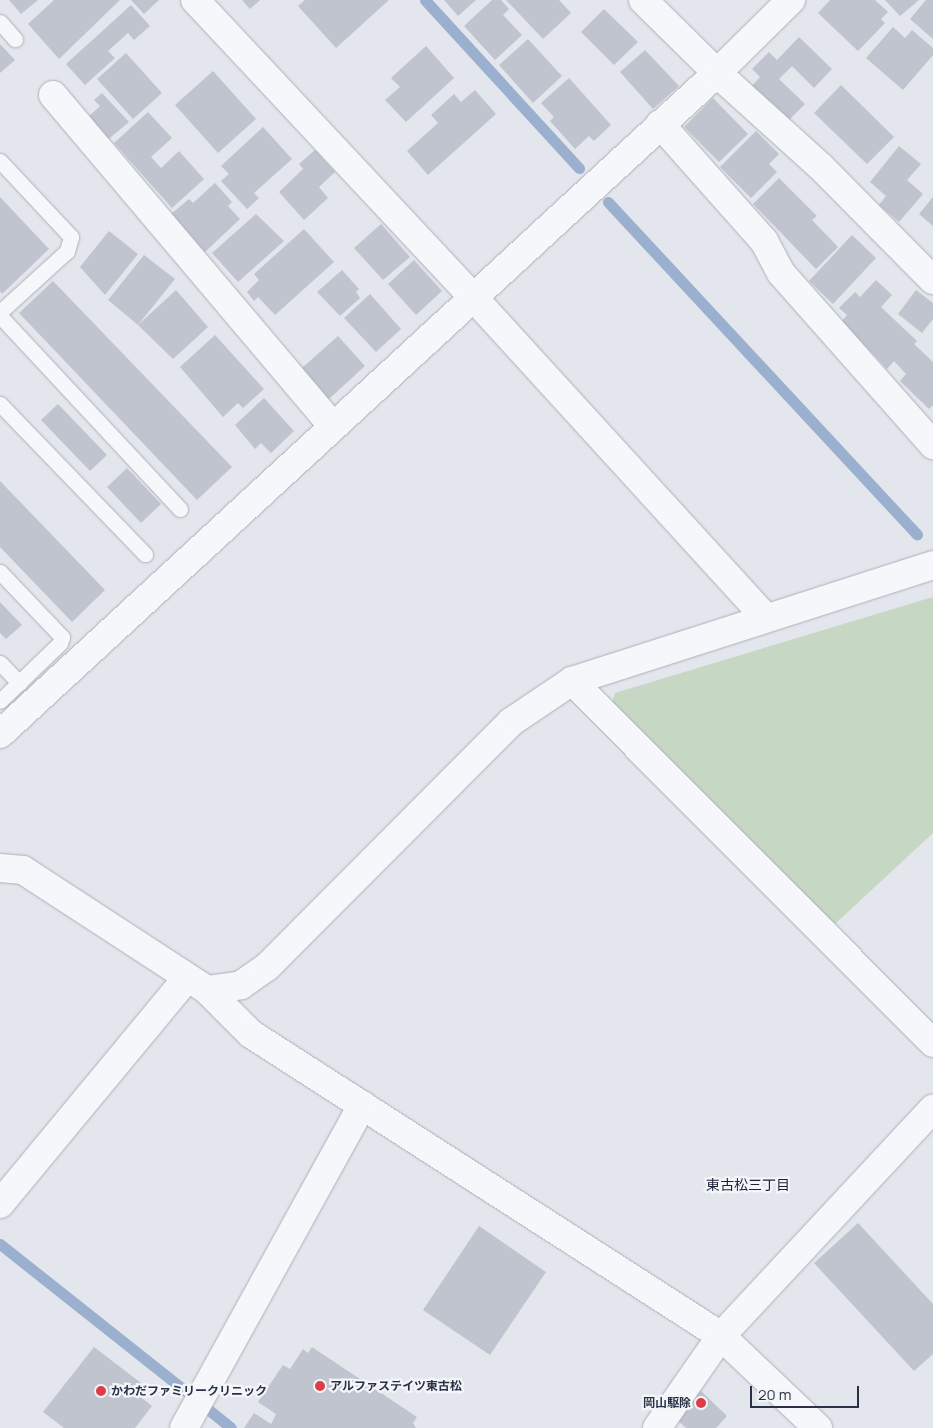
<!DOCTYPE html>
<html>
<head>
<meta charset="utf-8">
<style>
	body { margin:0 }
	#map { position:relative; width:933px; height:1428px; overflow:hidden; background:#e3e6ec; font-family:Manrope,"Noto Sans JP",sans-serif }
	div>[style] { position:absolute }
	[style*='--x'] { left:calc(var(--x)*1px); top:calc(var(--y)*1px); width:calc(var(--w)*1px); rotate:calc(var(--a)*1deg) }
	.green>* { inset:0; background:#c6d7c3 }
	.stream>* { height:11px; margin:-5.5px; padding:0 5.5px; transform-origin:5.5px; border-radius:5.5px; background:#9bafcf }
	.building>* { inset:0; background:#bfc4cf }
	.roads { filter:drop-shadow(0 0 1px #abb0ba) drop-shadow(0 0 1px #abb0ba) }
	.service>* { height:15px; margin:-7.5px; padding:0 7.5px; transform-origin:7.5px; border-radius:7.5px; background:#f6f7fa }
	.minor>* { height:28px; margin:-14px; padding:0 14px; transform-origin:14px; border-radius:14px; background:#f6f7fa }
	.tertiary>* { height:28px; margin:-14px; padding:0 14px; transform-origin:14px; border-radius:14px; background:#f6f7fa }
	.dots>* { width:14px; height:14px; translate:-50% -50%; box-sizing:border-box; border:2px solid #f3f5f9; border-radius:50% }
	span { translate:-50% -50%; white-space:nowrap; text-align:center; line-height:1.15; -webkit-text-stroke:4.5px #f3f5f9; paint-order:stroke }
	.poi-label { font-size:12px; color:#293146; font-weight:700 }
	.left { translate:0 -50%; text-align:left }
	.right { translate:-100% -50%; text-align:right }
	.neighbourhood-label { font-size:14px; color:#1b2237 }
	.scale { position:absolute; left:750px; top:1386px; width:109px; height:22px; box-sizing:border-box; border:2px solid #293146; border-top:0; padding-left:6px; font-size:15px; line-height:18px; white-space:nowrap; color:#293146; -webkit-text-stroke:4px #f3f5f9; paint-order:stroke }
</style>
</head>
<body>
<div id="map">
	<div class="green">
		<div style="clip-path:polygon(933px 597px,933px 833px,835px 924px,612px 703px,615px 693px)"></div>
	</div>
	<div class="stream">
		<div style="--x:425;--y:0;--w:228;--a:47.5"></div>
		<div style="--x:608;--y:202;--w:454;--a:47.1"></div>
		<div style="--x:0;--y:1244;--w:241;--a:38.4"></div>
		<div style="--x:209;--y:1410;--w:28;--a:39"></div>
	</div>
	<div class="building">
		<div style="clip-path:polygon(9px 0,38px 0,21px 14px)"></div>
		<div style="clip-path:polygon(54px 0,120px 0,59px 59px,28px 24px)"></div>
		<div style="clip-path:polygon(131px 0,159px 0,144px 14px)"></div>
		<div style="clip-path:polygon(242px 0,260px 0,250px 9px)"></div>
		<div style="clip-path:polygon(305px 0,389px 0,336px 48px,298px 6px)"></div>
		<div style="clip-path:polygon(444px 0,476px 0,458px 16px)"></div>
		<div style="clip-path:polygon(492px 0,501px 0,509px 9px,503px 15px,522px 35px,495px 60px,464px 26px)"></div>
		<div style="clip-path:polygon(506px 0,559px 0,571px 13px,543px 39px)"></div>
		<div style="clip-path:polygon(830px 0,875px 0,888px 12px,881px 19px,885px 23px,858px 51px,818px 13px)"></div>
		<div style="clip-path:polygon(885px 0,919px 0,900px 16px)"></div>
		<div style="clip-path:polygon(926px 0,933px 0,933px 39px,910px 19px)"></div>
		<div style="clip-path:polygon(131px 5px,150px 26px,134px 40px,128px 33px,108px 51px,115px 58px,85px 85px,66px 64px)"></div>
		<div style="clip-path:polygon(604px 9px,638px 42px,614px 65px,581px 32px)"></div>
		<div style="clip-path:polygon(893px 27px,905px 38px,912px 30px,933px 48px,933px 55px,903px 90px,866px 58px)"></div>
		<div style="clip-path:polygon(799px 37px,832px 69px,814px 88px,792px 66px,779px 79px,805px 104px,785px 124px,749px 89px,760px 77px,752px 69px,769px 52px,777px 60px)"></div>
		<div style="clip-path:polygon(528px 39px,562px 76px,533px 103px,499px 65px)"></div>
		<div style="clip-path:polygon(0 44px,15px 60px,0 73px)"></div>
		<div style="clip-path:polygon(426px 46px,454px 78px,406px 122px,385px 100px,400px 87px,391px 78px)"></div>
		<div style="clip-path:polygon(645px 50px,679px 86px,653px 109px,620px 72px)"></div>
		<div style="clip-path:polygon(126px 53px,162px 93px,133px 119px,97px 79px)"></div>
		<div style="clip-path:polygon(213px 71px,256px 119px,218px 153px,175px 105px)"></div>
		<div style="clip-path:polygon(569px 78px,611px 125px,594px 141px,589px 136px,575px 149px,550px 121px,554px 117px,541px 103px)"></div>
		<div style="clip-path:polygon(841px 85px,894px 137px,867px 164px,814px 113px)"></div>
		<div style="clip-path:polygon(475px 90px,496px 114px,428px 175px,407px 151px,438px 123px,431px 115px,454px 94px,461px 102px)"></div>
		<div style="clip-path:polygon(102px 93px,129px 122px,105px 142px,85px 120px,100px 106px,94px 100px)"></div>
		<div style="clip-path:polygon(713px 98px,748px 134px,719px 162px,684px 127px)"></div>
		<div style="clip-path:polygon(148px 112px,172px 138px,151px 157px,161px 168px,179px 151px,204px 179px,172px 208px,114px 143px)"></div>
		<div style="clip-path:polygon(263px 127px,292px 159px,254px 193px,259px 198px,247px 209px,221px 181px,229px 174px,221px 166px)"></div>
		<div style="clip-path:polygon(756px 131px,779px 154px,769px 164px,777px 172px,751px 198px,720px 167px)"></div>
		<div style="clip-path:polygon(899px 146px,921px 164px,907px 180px,923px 194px,899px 222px,879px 205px,886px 196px,870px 182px)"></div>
		<div style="clip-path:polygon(315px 150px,335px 172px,319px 187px,328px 198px,304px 220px,279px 192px,303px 169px,299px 164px)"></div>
		<div style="clip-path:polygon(779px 178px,817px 216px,812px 220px,838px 247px,816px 269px,753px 204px)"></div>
		<div style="clip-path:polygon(215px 183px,232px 202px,228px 206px,240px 219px,205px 252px,171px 214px,189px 199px,193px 203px)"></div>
		<div style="clip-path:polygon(0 197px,49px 249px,2px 294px,0 291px)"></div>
		<div style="clip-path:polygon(933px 197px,933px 226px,919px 214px)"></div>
		<div style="clip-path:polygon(256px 214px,284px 241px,238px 282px,212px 253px)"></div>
		<div style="clip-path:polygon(381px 224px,410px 257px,383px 280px,354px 248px)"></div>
		<div style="clip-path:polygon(304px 229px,334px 262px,275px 315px,258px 297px,254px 301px,247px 292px,259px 280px,254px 274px)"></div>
		<div style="clip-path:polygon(109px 231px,138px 254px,105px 295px,80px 267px)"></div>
		<div style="clip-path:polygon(852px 235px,876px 258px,833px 304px,809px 281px)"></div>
		<div style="clip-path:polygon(144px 255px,175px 279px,138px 325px,108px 300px)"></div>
		<div style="clip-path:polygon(414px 260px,442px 291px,416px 315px,388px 284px)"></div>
		<div style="clip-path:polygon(342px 270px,359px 289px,356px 292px,360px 298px,340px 316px,317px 292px)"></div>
		<div style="clip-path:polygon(876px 280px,892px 295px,881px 307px,917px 341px,914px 344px,933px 362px,933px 405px,929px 409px,900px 381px,906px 374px,894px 361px,887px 369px,842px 321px,847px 315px,839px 308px,855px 292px,860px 297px)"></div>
		<div style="clip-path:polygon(53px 281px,232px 467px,197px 500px,19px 313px)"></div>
		<div style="clip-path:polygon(176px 290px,208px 327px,173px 359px,138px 325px)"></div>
		<div style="clip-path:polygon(916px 290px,933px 303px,933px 319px,922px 333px,898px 314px)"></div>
		<div style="clip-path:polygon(370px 294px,401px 329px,376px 352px,344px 318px)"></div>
		<div style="clip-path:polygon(215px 335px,264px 389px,243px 408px,238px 403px,223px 417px,180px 367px)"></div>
		<div style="clip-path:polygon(338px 336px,365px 366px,329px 399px,302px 368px)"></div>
		<div style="clip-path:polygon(264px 398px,294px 431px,271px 453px,261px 443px,255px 449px,235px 425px)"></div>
		<div style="clip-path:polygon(58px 404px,107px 455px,90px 471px,41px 420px)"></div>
		<div style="clip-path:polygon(127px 468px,161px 504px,141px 523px,107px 487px)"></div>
		<div style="clip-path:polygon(0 481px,105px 590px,72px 622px,0 547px)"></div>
		<div style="clip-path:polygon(0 602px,22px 625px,6px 639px,0 633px)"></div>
		<div style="clip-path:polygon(858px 1223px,933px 1304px,933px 1354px,914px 1371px,814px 1263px)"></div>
		<div style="clip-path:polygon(479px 1226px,546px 1272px,490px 1355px,423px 1310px)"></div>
		<div style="clip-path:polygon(94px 1347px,145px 1386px,138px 1395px,152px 1406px,135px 1428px,64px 1428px,43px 1412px)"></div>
		<div style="clip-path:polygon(312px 1347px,417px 1417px,413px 1423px,416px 1428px,244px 1428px,254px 1413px,271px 1424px,276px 1414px,258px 1402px,283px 1365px,290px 1369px,303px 1349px,308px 1353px)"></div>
		<div style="clip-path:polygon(700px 1390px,727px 1416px,716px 1428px,686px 1428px,675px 1418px)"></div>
	</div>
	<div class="roads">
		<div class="service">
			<div style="--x:0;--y:22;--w:23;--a:49"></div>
			<div style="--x:0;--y:161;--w:104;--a:46.9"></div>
			<div style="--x:71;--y:237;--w:15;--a:106"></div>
			<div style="--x:67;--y:251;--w:91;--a:137.7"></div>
			<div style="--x:0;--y:316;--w:264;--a:47"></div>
			<div style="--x:0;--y:404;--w:209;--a:46"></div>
			<div style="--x:0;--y:572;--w:90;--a:46.4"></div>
			<div style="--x:62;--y:637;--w:6;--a:108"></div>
			<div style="--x:60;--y:643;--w:83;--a:136"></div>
			<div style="--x:0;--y:663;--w:28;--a:46"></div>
		</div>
		<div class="minor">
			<div style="--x:195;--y:0;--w:405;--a:46.9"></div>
			<div style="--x:472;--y:296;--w:435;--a:47.6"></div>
			<div style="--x:643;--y:0;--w:104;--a:44.6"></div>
			<div style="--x:717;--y:73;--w:140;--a:42.1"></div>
			<div style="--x:821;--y:167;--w:159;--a:45.3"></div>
			<div style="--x:53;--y:95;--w:434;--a:49.8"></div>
			<div style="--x:660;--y:124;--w:157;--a:48.4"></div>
			<div style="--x:764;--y:241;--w:36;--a:62"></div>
			<div style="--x:781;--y:273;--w:230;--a:48.5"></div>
			<div style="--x:572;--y:681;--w:511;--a:45.08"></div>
			<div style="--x:0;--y:734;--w:975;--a:-42.67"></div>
			<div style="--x:717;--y:73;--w:104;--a:-44.6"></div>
			<div style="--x:207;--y:990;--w:62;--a:45"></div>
			<div style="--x:251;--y:1034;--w:559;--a:32.72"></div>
			<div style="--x:721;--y:1336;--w:134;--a:43.5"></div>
			<div style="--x:0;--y:1204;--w:293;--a:-50.4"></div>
			<div style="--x:184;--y:1428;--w:369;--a:-61.1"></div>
			<div style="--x:657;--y:1428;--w:112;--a:-55.2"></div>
			<div style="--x:721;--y:1336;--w:311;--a:-47"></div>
		</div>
		<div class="tertiary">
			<div style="--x:0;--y:868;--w:23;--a:5"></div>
			<div style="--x:23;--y:870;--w:220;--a:33.1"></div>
			<div style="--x:207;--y:990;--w:34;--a:-8"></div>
			<div style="--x:241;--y:985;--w:32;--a:-35"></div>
			<div style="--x:267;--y:967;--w:346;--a:-45.1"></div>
			<div style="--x:511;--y:722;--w:73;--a:-33.9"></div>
			<div style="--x:572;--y:681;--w:379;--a:-17.8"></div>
		</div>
	</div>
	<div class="dots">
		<div style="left:320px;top:1386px;background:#db3e48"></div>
		<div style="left:101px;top:1391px;background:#db3e48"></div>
		<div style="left:701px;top:1403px;background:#db3e48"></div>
	</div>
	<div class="poi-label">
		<span class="left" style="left:330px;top:1386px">アルファステイツ東古松</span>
		<span class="left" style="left:111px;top:1391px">かわだファミリークリニック</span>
		<span class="right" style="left:691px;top:1403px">岡山駆除</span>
	</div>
	<div class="neighbourhood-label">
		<span style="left:748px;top:1185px">東古松三丁目</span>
	</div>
	<div class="scale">20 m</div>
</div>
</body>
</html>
